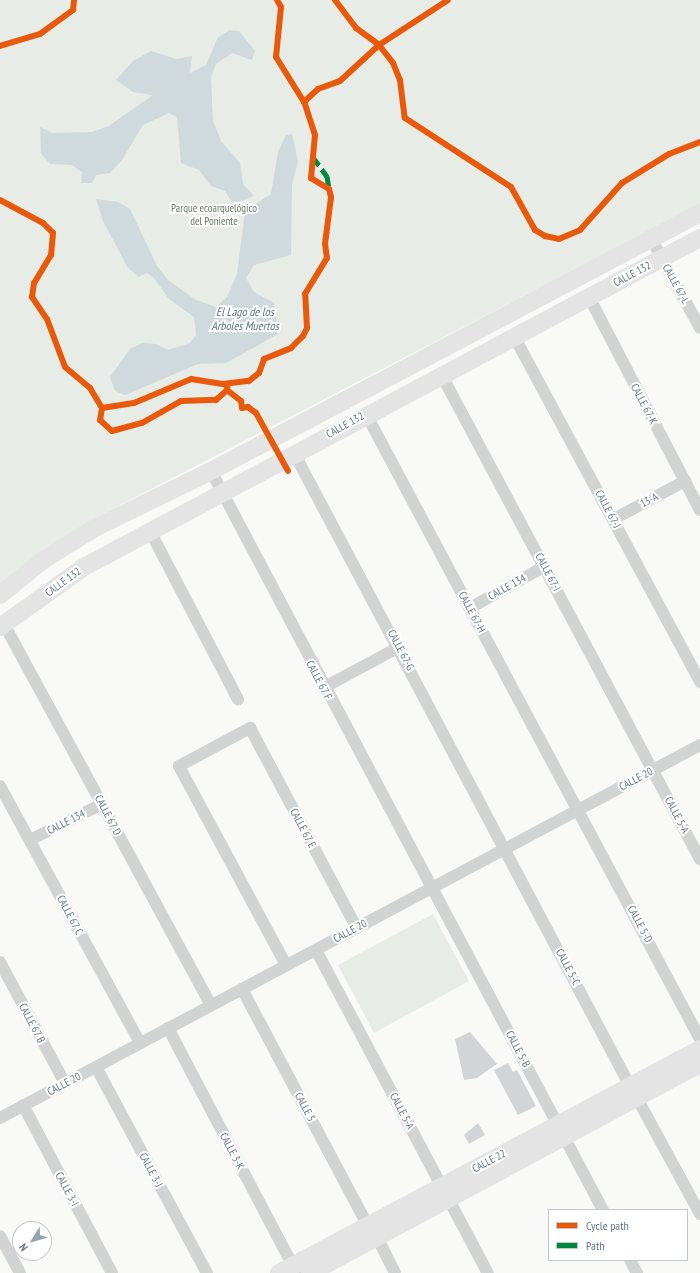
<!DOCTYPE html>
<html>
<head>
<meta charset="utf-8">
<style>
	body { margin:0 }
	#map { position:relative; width:700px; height:1273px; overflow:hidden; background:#f9f9f8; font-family:"PT Sans Narrow",sans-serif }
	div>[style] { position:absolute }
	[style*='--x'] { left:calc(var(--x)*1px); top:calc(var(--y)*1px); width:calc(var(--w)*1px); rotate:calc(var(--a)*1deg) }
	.green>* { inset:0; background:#e8ece6 }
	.water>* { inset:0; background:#d0d9db }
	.building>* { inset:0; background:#d2d4d5 }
	.street>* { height:12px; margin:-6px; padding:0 6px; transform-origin:6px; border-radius:6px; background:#d2d3d3 }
	.secondary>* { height:18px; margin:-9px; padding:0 9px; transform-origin:9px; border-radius:9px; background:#e4e4e4 }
	.quiet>* { height:5px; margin-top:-2.5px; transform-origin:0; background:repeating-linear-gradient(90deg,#00873e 0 10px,transparent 0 15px) }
	.cycleway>* { height:6px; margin:-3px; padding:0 3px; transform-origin:3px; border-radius:3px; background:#e8590c }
	span { translate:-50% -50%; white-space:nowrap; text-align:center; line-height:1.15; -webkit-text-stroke:4px #fff; paint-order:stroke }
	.park-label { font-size:11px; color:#667b62 }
	.street-label { font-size:11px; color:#627685 }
	.water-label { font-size:12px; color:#5e767e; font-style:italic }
	.legend { position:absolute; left:548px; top:1209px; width:140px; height:52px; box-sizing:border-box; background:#fff; border:1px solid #c0c8ce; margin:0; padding:5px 7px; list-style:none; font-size:12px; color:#627685 }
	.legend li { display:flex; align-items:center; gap:8px; height:20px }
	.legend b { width:20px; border:1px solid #c0c8ce }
	.north { position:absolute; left:12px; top:1221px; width:40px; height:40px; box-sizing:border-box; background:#fff; border:1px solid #c0c8ce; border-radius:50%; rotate:233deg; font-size:11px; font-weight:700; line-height:16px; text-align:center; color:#627685 }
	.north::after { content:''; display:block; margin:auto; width:14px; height:18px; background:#97a4ad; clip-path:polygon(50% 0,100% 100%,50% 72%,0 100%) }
</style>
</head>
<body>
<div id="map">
	<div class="green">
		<div style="clip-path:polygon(0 0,700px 0,700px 204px,88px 522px,0 587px)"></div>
		<div style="clip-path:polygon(433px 914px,469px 981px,374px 1033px,338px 965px)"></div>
	</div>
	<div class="water">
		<div style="clip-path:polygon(230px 30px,239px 31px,255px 51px,252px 60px,232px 53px,216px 64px,211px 78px,213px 121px,221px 141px,240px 163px,243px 184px,254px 196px,233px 204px,225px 191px,211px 186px,199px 170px,181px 163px,177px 117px,169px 113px,143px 125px,122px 160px,110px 173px,96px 175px,92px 183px,81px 183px,82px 172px,72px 165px,50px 164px,41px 153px,40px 127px,53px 133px,92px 132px,109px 126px,153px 95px,133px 92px,116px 80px,133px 61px,151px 51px,176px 59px,192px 56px,190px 73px,206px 65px,218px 37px)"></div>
		<div style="clip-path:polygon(292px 134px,298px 161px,292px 185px,291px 255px,254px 265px,246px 278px,254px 292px,274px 303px,278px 334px,226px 363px,198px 364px,125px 395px,115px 391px,110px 377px,130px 349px,142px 343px,156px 344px,168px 350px,190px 343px,196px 335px,194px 317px,169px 299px,154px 278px,147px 273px,139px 277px,128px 268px,103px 221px,96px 199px,118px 202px,130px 209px,157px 266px,168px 280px,196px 300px,216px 307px,227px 297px,237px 274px,245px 211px,271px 194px,278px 152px,286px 135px)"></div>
	</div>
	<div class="building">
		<div style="clip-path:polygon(470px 1032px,497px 1064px,477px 1078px,464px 1080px,455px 1039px)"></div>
		<div style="clip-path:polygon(508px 1063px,513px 1072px,517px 1070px,536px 1106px,518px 1115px,494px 1070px)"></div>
		<div style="clip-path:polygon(478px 1123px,485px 1135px,469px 1144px,464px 1135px)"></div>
	</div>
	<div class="street">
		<div style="--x:652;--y:240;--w:100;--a:61.4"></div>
		<div style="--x:589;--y:297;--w:240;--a:62.5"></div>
		<div style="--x:515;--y:338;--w:391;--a:61.7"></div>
		<div style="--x:441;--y:374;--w:550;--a:61.9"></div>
		<div style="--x:366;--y:414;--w:709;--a:61.88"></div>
		<div style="--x:294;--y:453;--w:717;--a:62.04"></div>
		<div style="--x:211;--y:471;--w:837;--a:62.06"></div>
		<div style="--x:614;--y:519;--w:81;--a:-28.2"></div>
		<div style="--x:150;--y:531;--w:190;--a:62.4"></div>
		<div style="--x:470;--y:608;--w:86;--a:-29.2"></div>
		<div style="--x:4;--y:624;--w:434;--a:61.5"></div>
		<div style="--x:323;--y:688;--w:86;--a:-28.3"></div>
		<div style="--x:0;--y:786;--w:293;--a:61.4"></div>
		<div style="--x:30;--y:840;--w:80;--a:-26.6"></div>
		<div style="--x:316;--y:950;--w:366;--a:62"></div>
		<div style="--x:0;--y:962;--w:137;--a:61.8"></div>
		<div style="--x:286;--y:965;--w:226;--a:-118.3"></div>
		<div style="--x:179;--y:766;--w:81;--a:-28.2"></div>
		<div style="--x:250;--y:728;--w:227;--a:61.9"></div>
		<div style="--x:242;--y:989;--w:268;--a:62"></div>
		<div style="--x:168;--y:1028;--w:276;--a:62.3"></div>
		<div style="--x:96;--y:1067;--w:234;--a:61.7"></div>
		<div style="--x:637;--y:1098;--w:132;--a:61.5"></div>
		<div style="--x:23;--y:1105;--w:190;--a:62.1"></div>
		<div style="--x:0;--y:1118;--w:793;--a:-28.05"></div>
		<div style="--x:0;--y:1236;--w:42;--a:61.6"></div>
		<div style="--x:377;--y:1237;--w:40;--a:63.4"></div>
		<div style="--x:630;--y:1260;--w:15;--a:62"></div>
	</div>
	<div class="secondary">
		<div style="--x:0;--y:595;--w:54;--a:-39"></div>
		<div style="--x:42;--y:561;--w:60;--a:-32.1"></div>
		<div style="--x:93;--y:529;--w:131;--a:-26.2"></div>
		<div style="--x:211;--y:471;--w:553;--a:-27.82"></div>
		<div style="--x:0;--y:627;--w:103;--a:-35.5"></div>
		<div style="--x:84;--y:567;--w:698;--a:-28.11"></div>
		<div style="--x:279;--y:1273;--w:477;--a:-28"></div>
		<div style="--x:310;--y:1273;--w:442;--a:-28.2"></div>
	</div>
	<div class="quiet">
		<div style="--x:313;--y:157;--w:24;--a:54"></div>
		<div style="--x:327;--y:176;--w:13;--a:81"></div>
	</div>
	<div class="cycleway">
		<div style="--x:277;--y:0;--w:8;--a:60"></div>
		<div style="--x:281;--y:7;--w:50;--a:95.7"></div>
		<div style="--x:276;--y:57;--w:53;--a:58.1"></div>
		<div style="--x:335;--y:0;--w:35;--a:53"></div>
		<div style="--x:356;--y:28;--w:29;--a:36"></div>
		<div style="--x:379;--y:45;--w:23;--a:52"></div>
		<div style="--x:393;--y:63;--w:18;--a:68"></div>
		<div style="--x:400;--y:80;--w:38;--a:83"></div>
		<div style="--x:405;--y:118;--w:126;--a:33.1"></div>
		<div style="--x:511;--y:187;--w:49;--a:60.8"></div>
		<div style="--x:535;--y:230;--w:12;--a:31"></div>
		<div style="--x:545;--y:236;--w:14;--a:12"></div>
		<div style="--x:559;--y:239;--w:23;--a:-23"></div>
		<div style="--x:580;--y:230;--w:63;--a:-48.2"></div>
		<div style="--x:622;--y:183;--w:55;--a:-31.7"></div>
		<div style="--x:669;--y:154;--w:33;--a:-21"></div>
		<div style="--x:0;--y:46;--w:42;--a:-16.7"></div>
		<div style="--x:40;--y:34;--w:41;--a:-36"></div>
		<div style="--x:73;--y:10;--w:10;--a:-84"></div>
		<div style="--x:0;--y:200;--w:49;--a:28.1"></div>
		<div style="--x:43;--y:223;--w:14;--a:45"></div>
		<div style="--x:53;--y:233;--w:22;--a:95"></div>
		<div style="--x:51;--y:255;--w:33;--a:121"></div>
		<div style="--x:34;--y:283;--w:14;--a:98"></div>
		<div style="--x:32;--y:297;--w:27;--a:56"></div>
		<div style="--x:47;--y:319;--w:51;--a:69.4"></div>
		<div style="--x:65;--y:367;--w:33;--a:40"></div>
		<div style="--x:90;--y:388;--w:23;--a:59"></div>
		<div style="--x:102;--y:408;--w:32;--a:-9"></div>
		<div style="--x:134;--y:403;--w:62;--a:-22.8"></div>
		<div style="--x:191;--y:379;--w:32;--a:9"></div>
		<div style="--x:223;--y:384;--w:26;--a:-7"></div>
		<div style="--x:249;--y:381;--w:13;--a:-39"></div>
		<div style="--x:259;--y:373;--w:15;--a:-70"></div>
		<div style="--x:264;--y:359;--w:29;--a:-22"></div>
		<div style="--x:291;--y:348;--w:17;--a:-45"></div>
		<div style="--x:303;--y:336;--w:9;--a:-63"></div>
		<div style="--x:307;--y:328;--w:34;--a:-93"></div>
		<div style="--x:305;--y:294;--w:42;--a:-58.6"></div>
		<div style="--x:327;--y:258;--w:14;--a:-98"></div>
		<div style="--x:325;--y:244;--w:47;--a:-82.7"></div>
		<div style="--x:331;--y:197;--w:8;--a:-104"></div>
		<div style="--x:329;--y:189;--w:21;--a:-149"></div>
		<div style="--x:311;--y:178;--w:43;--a:-84.7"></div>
		<div style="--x:315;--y:135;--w:35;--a:-108"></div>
		<div style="--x:304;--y:102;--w:19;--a:-43"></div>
		<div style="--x:318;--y:89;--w:23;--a:-20"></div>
		<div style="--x:340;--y:81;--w:53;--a:-42.7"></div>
		<div style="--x:379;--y:45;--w:82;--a:-33.1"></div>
		<div style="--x:227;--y:390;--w:18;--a:38"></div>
		<div style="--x:241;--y:401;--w:7;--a:82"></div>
		<div style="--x:242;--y:408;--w:6;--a:-9"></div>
		<div style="--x:248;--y:407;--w:10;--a:37"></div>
		<div style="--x:256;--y:413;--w:66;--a:61.1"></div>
		<div style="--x:102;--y:408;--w:12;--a:99"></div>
		<div style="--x:100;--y:420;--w:16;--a:43"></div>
		<div style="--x:112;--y:431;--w:31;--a:-15"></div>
		<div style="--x:142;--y:423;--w:45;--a:-29.4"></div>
		<div style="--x:181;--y:401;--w:35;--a:-2"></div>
		<div style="--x:216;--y:400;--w:15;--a:-42"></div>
		<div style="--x:227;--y:390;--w:6;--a:-90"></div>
	</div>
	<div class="park-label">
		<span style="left:214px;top:215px">Parque ecoarquelógico<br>del Poniente</span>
	</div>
	<div class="street-label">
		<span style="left:632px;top:274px;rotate:-28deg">CALLE 132</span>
		<span style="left:676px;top:284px;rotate:61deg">CALLE 67-L</span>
		<span style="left:644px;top:404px;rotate:62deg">CALLE 67-K</span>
		<span style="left:345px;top:425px;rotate:-29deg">CALLE 132</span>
		<span style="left:649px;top:500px;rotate:-28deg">13-A</span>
		<span style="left:608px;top:509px;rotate:62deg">CALLE 67-J</span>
		<span style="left:548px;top:572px;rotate:62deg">CALLE 67-I</span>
		<span style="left:63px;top:582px;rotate:-36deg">CALLE 132</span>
		<span style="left:507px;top:587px;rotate:-29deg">CALLE 134</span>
		<span style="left:472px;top:612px;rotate:62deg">CALLE 67-H</span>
		<span style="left:401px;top:650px;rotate:62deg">CALLE 67-G</span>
		<span style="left:319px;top:680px;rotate:62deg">CALLE 67 F</span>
		<span style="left:636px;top:779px;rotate:-28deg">CALLE 20</span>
		<span style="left:108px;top:815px;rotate:62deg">CALLE 67 D</span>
		<span style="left:677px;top:815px;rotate:62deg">CALLE 5-A</span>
		<span style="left:66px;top:822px;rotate:-27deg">CALLE 134</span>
		<span style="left:303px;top:828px;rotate:62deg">CALLE 67 E</span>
		<span style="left:70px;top:915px;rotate:62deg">CALLE 67 C</span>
		<span style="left:640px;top:924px;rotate:62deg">CALLE 5-D</span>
		<span style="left:350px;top:931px;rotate:-28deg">CALLE 20</span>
		<span style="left:568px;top:967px;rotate:62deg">CALLE 5-C</span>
		<span style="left:32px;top:1023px;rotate:62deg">CALLE 67 B</span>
		<span style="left:518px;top:1049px;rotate:62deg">CALLE 5-B</span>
		<span style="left:64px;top:1084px;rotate:-28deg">CALLE 20</span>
		<span style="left:305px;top:1107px;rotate:62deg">CALLE 5</span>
		<span style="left:402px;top:1111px;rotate:62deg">CALLE 5-A</span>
		<span style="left:232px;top:1151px;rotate:62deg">CALLE 3-K</span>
		<span style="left:489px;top:1161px;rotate:-28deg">CALLE 22</span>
		<span style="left:151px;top:1170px;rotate:62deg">CALLE 3-J</span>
		<span style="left:67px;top:1189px;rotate:62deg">CALLE 3-I</span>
	</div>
	<div class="water-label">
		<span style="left:245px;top:319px">El Lago de los<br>Arboles Muertos</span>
	</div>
	<ul class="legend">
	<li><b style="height:5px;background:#e8590c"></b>Cycle path</li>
	<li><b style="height:5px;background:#00873e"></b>Path</li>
	</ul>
	<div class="north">N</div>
</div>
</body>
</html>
